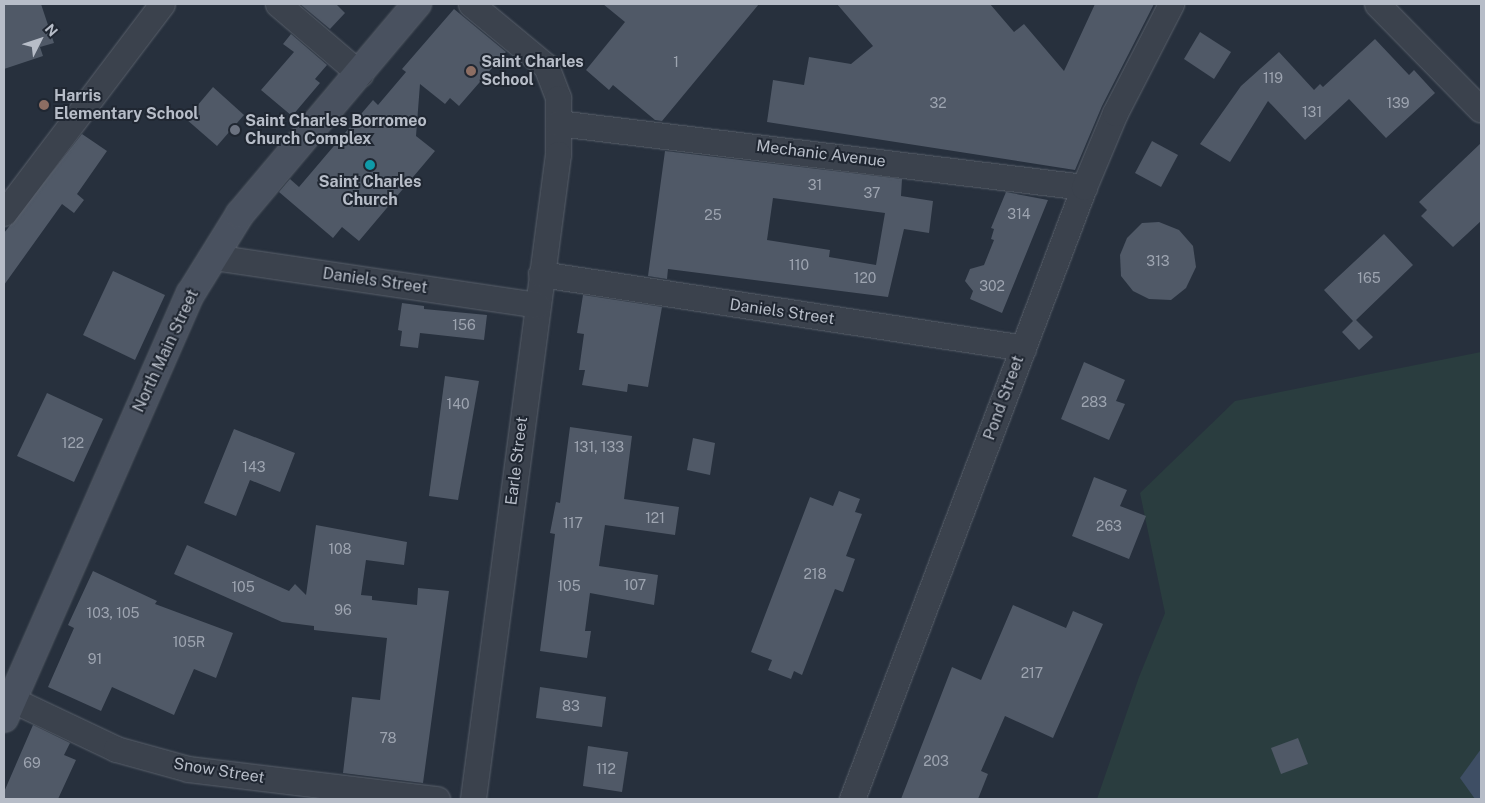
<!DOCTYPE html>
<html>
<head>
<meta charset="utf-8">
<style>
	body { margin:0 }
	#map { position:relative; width:1485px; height:803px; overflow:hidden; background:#27303d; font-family:"Public Sans",sans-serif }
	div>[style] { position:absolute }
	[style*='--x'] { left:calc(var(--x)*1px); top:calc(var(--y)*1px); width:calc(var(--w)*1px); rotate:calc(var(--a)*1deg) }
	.green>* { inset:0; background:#2a3d3f }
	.water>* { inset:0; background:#3e4e64 }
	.building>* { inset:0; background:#505967 }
	.roads { filter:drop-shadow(0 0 1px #59606b) drop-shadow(0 0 1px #59606b) }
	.street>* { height:25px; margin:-12.5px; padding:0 12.5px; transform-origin:12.5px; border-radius:12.5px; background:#3b424d }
	.secondary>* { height:28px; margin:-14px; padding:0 14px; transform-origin:14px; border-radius:14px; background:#49515f }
	.dots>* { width:14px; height:14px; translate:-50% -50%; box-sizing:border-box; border:2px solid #202732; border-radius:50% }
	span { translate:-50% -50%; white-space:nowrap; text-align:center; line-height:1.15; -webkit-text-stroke:4px #202732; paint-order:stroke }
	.number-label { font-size:14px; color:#9da4b0 }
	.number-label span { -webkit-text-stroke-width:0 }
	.poi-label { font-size:16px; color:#b7bdc8; font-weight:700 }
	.left { translate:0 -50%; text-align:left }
	.street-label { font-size:16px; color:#b7bdc8 }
	.frame { position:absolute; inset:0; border:5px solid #b7bdc8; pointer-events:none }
	.north { position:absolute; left:15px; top:15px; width:50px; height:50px; -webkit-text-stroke:4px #202732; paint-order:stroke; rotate:49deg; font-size:14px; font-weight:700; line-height:20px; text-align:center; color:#b7bdc8 }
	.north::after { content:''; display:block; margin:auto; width:18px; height:22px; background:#b7bdc8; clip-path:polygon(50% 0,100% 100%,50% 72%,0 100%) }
</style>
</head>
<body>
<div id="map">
	<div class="green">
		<div style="clip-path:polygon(1481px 352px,1481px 799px,1097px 799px,1139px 677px,1165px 613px,1140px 493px,1235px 401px)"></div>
	</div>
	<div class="water">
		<div style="clip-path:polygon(1481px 749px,1481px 799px,1475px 799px,1460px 778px)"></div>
	</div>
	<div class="building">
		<div style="clip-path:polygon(4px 4px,41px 4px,54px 43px,40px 47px,43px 56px,4px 69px)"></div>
		<div style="clip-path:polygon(300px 4px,336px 4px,345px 13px,330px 29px)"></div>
		<div style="clip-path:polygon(603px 4px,759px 4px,662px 121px,655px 120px,613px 85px,609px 90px,586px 70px,625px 22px)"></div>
		<div style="clip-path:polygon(837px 4px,990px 4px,1014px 32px,1024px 24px,1064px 71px,1095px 4px,1154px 4px,1102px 106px,1075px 170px,767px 122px,773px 80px,804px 85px,809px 57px,851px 64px,873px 46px)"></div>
		<div style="clip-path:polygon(454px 9px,506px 52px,459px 106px,450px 98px,445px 104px,420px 84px,416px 136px,435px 151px,359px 241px,342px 227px,333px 238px,279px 192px,290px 179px,299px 187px,373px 100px,378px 105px,406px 72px,402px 69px)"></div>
		<div style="clip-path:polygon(1200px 32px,1231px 52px,1214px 79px,1184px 59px)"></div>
		<div style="clip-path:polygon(291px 34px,327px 65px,315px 79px,320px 83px,292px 116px,261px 90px,294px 52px,283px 44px)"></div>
		<div style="clip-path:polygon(1375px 39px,1409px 75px,1414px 70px,1435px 93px,1386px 138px,1349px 99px,1305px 140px,1268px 101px,1230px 162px,1200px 144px,1241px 86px,1279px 52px,1314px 90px,1320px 84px,1323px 87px)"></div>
		<div style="clip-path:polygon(213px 87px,244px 115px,217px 146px,186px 119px)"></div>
		<div style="clip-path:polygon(82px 134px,107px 151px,77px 194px,84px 200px,74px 213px,62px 204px,4px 285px,4px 233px)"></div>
		<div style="clip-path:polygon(1152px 141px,1178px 155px,1161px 187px,1135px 173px)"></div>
		<div style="clip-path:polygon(1481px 143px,1481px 221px,1453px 247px,1421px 216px,1427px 210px,1419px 202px)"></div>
		<div style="clip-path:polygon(evenodd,665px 151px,902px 179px,901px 196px,933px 201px,929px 233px,904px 229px,888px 297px,668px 269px,667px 279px,648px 276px,665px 151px,773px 198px,885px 213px,876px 265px,829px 257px,830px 250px,767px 240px,773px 198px)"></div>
		<div style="clip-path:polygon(1006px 192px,1048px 200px,1002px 313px,970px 299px,973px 291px,965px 281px,970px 269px,984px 265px,994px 240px,991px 239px,994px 229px,991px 228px)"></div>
		<div style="clip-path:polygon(1159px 222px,1179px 230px,1193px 246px,1196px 267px,1186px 288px,1171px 300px,1149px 299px,1133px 291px,1121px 276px,1120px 255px,1127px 238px,1142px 223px)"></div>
		<div style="clip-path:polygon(1384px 234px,1413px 265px,1356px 320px,1373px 337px,1359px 350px,1342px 332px,1353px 321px,1324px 290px)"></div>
		<div style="clip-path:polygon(113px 271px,165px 295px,135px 360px,83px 335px)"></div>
		<div style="clip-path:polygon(583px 295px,662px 307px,648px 387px,628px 384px,627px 392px,582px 385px,585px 370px,579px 370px,584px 334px,577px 333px)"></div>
		<div style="clip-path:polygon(402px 303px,424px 306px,424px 309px,487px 315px,484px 340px,420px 333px,418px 348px,400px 346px,402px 331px,398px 330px)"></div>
		<div style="clip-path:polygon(1084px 362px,1125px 380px,1116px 401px,1125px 404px,1109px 440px,1061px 419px)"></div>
		<div style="clip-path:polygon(445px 376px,479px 381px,458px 500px,429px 496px)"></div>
		<div style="clip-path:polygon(47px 393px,103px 419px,74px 482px,17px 456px)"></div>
		<div style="clip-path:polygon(570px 427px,632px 436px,624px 499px,679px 507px,675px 535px,605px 525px,599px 566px,658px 575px,654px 605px,590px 593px,585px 631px,591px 631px,587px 658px,540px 651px,555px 534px,550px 533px,556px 502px,560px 503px)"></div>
		<div style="clip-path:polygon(234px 429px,295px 453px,280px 492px,250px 480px,236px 516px,204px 503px)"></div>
		<div style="clip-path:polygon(693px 438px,715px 443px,710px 475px,687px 470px)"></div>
		<div style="clip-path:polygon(1094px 477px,1127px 490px,1120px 506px,1146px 516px,1129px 559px,1072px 536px)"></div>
		<div style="clip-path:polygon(839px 491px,860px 499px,855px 512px,862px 514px,846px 556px,855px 559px,843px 592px,835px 589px,802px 675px,794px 671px,791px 679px,768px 670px,772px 660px,751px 652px,810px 497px,833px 506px)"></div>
		<div style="clip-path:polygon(316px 525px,407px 542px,404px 565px,366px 560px,361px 595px,372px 596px,372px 600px,417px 605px,418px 588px,449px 591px,423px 783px,343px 773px,352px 697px,380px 700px,387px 638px,314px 630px,314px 626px,282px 622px,174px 574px,187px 545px,289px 591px,295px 584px,306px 595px)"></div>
		<div style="clip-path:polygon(93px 571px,157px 601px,155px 604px,233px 633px,216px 678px,194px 669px,174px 715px,112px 687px,101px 711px,48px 687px,74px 628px,68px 625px)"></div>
		<div style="clip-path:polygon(1013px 605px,1066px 628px,1073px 611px,1103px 624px,1053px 738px,1005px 716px,981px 771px,988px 774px,978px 799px,901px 799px,952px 667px,981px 680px)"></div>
		<div style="clip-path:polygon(540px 687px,606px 697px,602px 727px,536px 718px)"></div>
		<div style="clip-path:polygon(33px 725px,70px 743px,64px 755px,76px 760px,58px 799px,4px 799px,4px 792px)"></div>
		<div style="clip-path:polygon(1298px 738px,1308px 764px,1281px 774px,1271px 748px)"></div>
		<div style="clip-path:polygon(588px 746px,628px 752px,622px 792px,583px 786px)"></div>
	</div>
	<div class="roads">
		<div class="street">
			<div style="--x:278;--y:4;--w:108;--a:40.5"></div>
			<div style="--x:471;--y:4;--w:97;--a:39.6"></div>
			<div style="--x:546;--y:66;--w:34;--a:69"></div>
			<div style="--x:558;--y:98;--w:56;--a:90"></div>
			<div style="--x:558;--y:154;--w:651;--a:97.51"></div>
			<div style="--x:1377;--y:4;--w:148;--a:45.5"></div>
			<div style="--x:558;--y:123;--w:530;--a:6.94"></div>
			<div style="--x:4;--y:213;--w:262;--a:-52.9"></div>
			<div style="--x:213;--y:257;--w:328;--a:8.4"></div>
			<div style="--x:541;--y:274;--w:488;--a:8.7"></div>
			<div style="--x:13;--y:700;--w:114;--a:25.4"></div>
			<div style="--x:116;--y:749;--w:75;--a:15.5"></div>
			<div style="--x:188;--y:769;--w:251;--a:6.9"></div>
			<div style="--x:852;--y:799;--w:654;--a:-69.24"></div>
			<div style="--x:1084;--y:187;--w:80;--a:-67.3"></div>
			<div style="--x:1115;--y:113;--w:123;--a:-62.8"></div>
		</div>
		<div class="secondary">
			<div style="--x:4;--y:718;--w:464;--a:-66.3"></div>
			<div style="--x:191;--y:293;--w:93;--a:-58.2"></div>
			<div style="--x:240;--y:214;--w:275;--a:-49.9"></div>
		</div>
	</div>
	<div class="dots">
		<div style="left:471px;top:71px;background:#8d6e63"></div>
		<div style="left:44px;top:105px;background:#8d6e63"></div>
		<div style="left:235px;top:130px;background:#6b7280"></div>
		<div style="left:370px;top:165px;background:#0f9aa8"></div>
	</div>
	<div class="number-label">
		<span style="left:676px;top:62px">1</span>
		<span style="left:1273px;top:78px">119</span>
		<span style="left:938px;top:103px">32</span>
		<span style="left:1398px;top:103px">139</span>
		<span style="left:1312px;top:112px">131</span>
		<span style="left:815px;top:185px">31</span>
		<span style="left:872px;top:193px">37</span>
		<span style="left:1019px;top:214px">314</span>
		<span style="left:713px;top:215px">25</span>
		<span style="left:1158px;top:261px">313</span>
		<span style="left:799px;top:265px">110</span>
		<span style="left:865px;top:278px">120</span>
		<span style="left:1369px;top:278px">165</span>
		<span style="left:992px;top:286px">302</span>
		<span style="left:464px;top:325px">156</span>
		<span style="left:1094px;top:402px">283</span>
		<span style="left:458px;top:404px">140</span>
		<span style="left:73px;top:443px">122</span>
		<span style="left:599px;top:447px">131, 133</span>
		<span style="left:254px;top:467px">143</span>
		<span style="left:655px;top:518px">121</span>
		<span style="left:573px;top:523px">117</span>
		<span style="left:1109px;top:526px">263</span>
		<span style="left:340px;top:549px">108</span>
		<span style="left:815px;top:574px">218</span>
		<span style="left:635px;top:585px">107</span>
		<span style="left:569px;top:586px">105</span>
		<span style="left:243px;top:587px">105</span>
		<span style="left:343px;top:610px">96</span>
		<span style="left:113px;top:613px">103, 105</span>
		<span style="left:189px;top:642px">105R</span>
		<span style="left:95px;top:659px">91</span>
		<span style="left:1032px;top:673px">217</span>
		<span style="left:571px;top:706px">83</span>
		<span style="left:388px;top:738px">78</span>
		<span style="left:936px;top:761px">203</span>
		<span style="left:32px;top:763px">69</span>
		<span style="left:606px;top:769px">112</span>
	</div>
	<div class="poi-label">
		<span class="left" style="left:481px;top:71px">Saint Charles<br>School</span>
		<span class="left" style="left:54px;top:105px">Harris<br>Elementary School</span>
		<span class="left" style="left:245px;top:130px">Saint Charles Borromeo<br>Church Complex</span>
		<span style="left:370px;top:191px">Saint Charles<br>Church</span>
	</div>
	<div class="street-label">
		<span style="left:821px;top:154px;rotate:7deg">Mechanic Avenue</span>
		<span style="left:375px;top:281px;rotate:8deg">Daniels Street</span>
		<span style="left:782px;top:312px;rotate:8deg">Daniels Street</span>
		<span style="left:166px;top:351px;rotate:-65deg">North Main Street</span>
		<span style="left:1004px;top:398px;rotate:-70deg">Pond Street</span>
		<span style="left:517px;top:461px;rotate:-83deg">Earle Street</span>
		<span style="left:219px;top:771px;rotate:9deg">Snow Street</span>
	</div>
	<div class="frame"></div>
	<div class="north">N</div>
</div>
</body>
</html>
